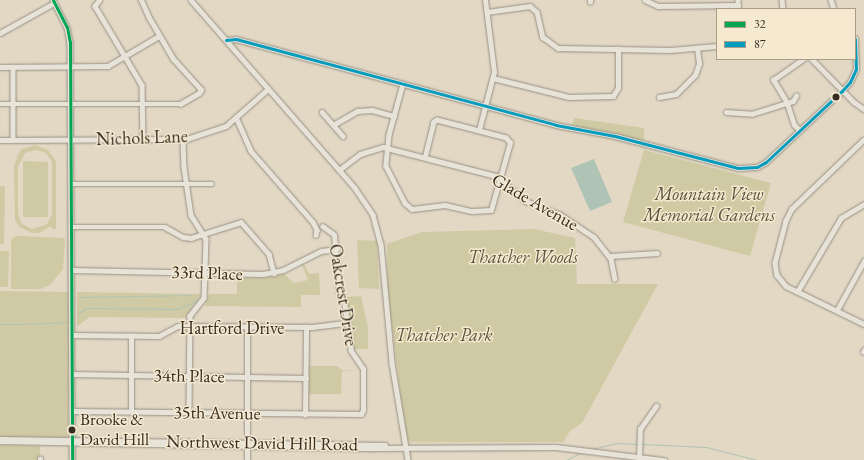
<!DOCTYPE html>
<html>
<head>
<meta charset="utf-8">
<style>
	body { margin:0 }
	#map { position:relative; width:864px; height:460px; overflow:hidden; background:#e2d8c4; font-family:"EB Garamond",serif }
	div>[style] { position:absolute }
	[style*='--x'] { left:calc(var(--x)*1px); top:calc(var(--y)*1px); width:calc(var(--w)*1px); rotate:calc(var(--a)*1deg) }
	.green>* { inset:0; background:#cfcaa4 }
	.water>* { inset:0; background:#b0c4b5 }
	.stream>* { height:1px; margin:-0.5px; padding:0 0.5px; transform-origin:0.5px; border-radius:0.5px; background:#b0c4b5 }
	.roads { filter:drop-shadow(0 0 1px #989084) drop-shadow(0 0 1px #989084) }
	.minor>* { height:4.5px; margin:-2.25px; padding:0 2.25px; transform-origin:2.25px; border-radius:2.25px; background:#e8e3d8 }
	.bus-1>* { height:3px; margin:-1.5px; padding:0 1.5px; transform-origin:1.5px; border-radius:1.5px; background:#00a651 }
	.bus-2>* { height:3px; margin:-1.5px; padding:0 1.5px; transform-origin:1.5px; border-radius:1.5px; background:#059cbd }
	.dots>* { width:11px; height:11px; translate:-50% -50%; box-sizing:border-box; border:2px solid #f5e9d0; border-radius:50% }
	span { translate:-50% -50%; white-space:nowrap; text-align:center; line-height:1.15; -webkit-text-stroke:3px #f5e9d0; paint-order:stroke }
	.bus-label { font-size:17px; color:#362c22 }
	.left { translate:0 -50%; text-align:left }
	.street-label { font-size:18px; color:#362c22 }
	.park-label { font-size:18px; color:#58513c; font-style:italic }
	.legend { position:absolute; left:716px; top:8px; width:140px; height:52px; box-sizing:border-box; background:#f5e9d0; border:1px solid #a99d8a; margin:0; padding:5px 7px; list-style:none; font-size:12px; color:#362c22 }
	.legend li { display:flex; align-items:center; gap:8px; height:20px }
	.legend b { width:20px; border:1px solid #a99d8a }
</style>
</head>
<body>
<div id="map">
	<div class="green">
		<div style="clip-path:polygon(574px 118px,644px 128px,644px 141px,572px 125px)"></div>
		<div style="clip-path:polygon(evenodd,35px 145px,48px 150px,56px 161px,56px 229px,52px 229px,51px 226px,39px 233px,32px 233px,19px 227px,15px 220px,14px 167px,18px 154px,22px 149px,35px 145px,36px 150px,46px 153px,52px 162px,52px 214px,47px 224px,32px 229px,22px 224px,18px 214px,18px 167px,25px 153px,36px 150px)"></div>
		<div style="clip-path:polygon(644px 150px,771px 183px,750px 256px,623px 222px)"></div>
		<div style="clip-path:polygon(23px 161px,48px 162px,48px 217px,23px 217px)"></div>
		<div style="clip-path:polygon(0 186px,5px 186px,4px 244px,0 244px)"></div>
		<div style="clip-path:polygon(534px 229px,575px 238px,577px 284px,658px 284px,582px 423px,570px 431px,563px 442px,410px 442px,406px 438px,388px 296px,387px 244px,422px 232px)"></div>
		<div style="clip-path:polygon(16px 236px,65px 238px,63px 269px,50px 285px,40px 289px,11px 289px,11px 240px)"></div>
		<div style="clip-path:polygon(357px 240px,377px 241px,379px 289px,359px 288px)"></div>
		<div style="clip-path:polygon(0 251px,9px 251px,8px 287px,0 287px)"></div>
		<div style="clip-path:polygon(304px 264px,309px 274px,319px 273px,320px 290px,320px 295px,301px 295px,301px 307px,205px 306px,209px 294px,237px 294px,237px 278px,264px 278px,284px 274px,294px 283px,308px 280px,302px 265px)"></div>
		<div style="clip-path:polygon(0 291px,69px 292px,68px 435px,66px 438px,0 437px)"></div>
		<div style="clip-path:polygon(77px 292px,201px 294px,185px 318px,90px 317px,77px 326px)"></div>
		<div style="clip-path:polygon(361px 296px,368px 327px,368px 349px,352px 349px,344px 297px)"></div>
		<div style="clip-path:polygon(308px 366px,337px 366px,342px 370px,361px 371px,342px 371px,341px 394px,308px 394px)"></div>
		<div style="clip-path:polygon(0 445px,40px 446px,40px 458px,38px 460px,0 460px)"></div>
	</div>
	<div class="water">
		<div style="clip-path:polygon(594px 159px,612px 202px,590px 211px,571px 168px)"></div>
	</div>
	<div class="stream">
		<div style="--x:80;--y:297;--w:110;--a:-1"></div>
		<div style="--x:78;--y:314;--w:10;--a:-37"></div>
		<div style="--x:86;--y:308;--w:92;--a:0.6"></div>
		<div style="--x:178;--y:309;--w:21;--a:-25"></div>
		<div style="--x:0;--y:324;--w:24;--a:0"></div>
		<div style="--x:26;--y:324;--w:41;--a:-2.8"></div>
		<div style="--x:642;--y:444;--w:64;--a:2.7"></div>
		<div style="--x:706;--y:447;--w:53;--a:14.3"></div>
		<div style="--x:591;--y:449;--w:28;--a:-13"></div>
		<div style="--x:618;--y:443;--w:19;--a:3"></div>
		<div style="--x:566;--y:460;--w:18;--a:-27"></div>
	</div>
	<div class="roads">
		<div class="minor">
			<div style="--x:53;--y:0;--w:30;--a:63"></div>
			<div style="--x:67;--y:27;--w:15;--a:79"></div>
			<div style="--x:70;--y:42;--w:418;--a:89.7"></div>
			<div style="--x:100;--y:0;--w:8;--a:130"></div>
			<div style="--x:95;--y:6;--w:92;--a:59.3"></div>
			<div style="--x:142;--y:85;--w:55;--a:89"></div>
			<div style="--x:191;--y:0;--w:249;--a:48.9"></div>
			<div style="--x:355;--y:188;--w:32;--a:56"></div>
			<div style="--x:373;--y:215;--w:30;--a:75"></div>
			<div style="--x:381;--y:244;--w:120;--a:84.7"></div>
			<div style="--x:392;--y:363;--w:98;--a:80.6"></div>
			<div style="--x:645;--y:0;--w:14;--a:25"></div>
			<div style="--x:658;--y:6;--w:80;--a:-0.7"></div>
			<div style="--x:738;--y:0;--w:9;--a:90"></div>
			<div style="--x:782;--y:0;--w:9;--a:84"></div>
			<div style="--x:831;--y:0;--w:9;--a:72"></div>
			<div style="--x:590;--y:2;--w:2;--a:-90"></div>
			<div style="--x:487;--y:12;--w:43;--a:-7.9"></div>
			<div style="--x:530;--y:6;--w:9;--a:41"></div>
			<div style="--x:537;--y:12;--w:26;--a:77"></div>
			<div style="--x:543;--y:37;--w:19;--a:36"></div>
			<div style="--x:558;--y:48;--w:112;--a:1"></div>
			<div style="--x:670;--y:50;--w:47;--a:-4.9"></div>
			<div style="--x:0;--y:33;--w:62;--a:-29.1"></div>
			<div style="--x:226;--y:40;--w:10;--a:-6"></div>
			<div style="--x:236;--y:39;--w:331;--a:15"></div>
			<div style="--x:556;--y:125;--w:60;--a:10.6"></div>
			<div style="--x:615;--y:136;--w:127;--a:14.6"></div>
			<div style="--x:738;--y:168;--w:19;--a:-3"></div>
			<div style="--x:757;--y:167;--w:10;--a:-29"></div>
			<div style="--x:766;--y:162;--w:104;--a:-43.1"></div>
			<div style="--x:842;--y:91;--w:12;--a:-48"></div>
			<div style="--x:850;--y:82;--w:14;--a:-65"></div>
			<div style="--x:856;--y:69;--w:30;--a:-92"></div>
			<div style="--x:812;--y:59;--w:60;--a:45.7"></div>
			<div style="--x:854;--y:102;--w:12;--a:35"></div>
			<div style="--x:0;--y:67;--w:108;--a:-0.5"></div>
			<div style="--x:108;--y:66;--w:59;--a:-30.5"></div>
			<div style="--x:13;--y:67;--w:73;--a:90"></div>
			<div style="--x:493;--y:78;--w:78;--a:14"></div>
			<div style="--x:569;--y:97;--w:44;--a:-1.3"></div>
			<div style="--x:613;--y:96;--w:9;--a:-58"></div>
			<div style="--x:618;--y:88;--w:39;--a:-90"></div>
			<div style="--x:403;--y:84;--w:53;--a:105.4"></div>
			<div style="--x:389;--y:135;--w:31;--a:96"></div>
			<div style="--x:386;--y:166;--w:42;--a:62.8"></div>
			<div style="--x:405;--y:203;--w:9;--a:41"></div>
			<div style="--x:412;--y:209;--w:33;--a:-7"></div>
			<div style="--x:445;--y:205;--w:28;--a:13"></div>
			<div style="--x:472;--y:211;--w:19;--a:-3"></div>
			<div style="--x:491;--y:210;--w:70;--a:-74.2"></div>
			<div style="--x:510;--y:143;--w:6;--a:-129"></div>
			<div style="--x:506;--y:138;--w:71;--a:-165.4"></div>
			<div style="--x:437;--y:120;--w:4;--a:146"></div>
			<div style="--x:434;--y:122;--w:36;--a:104"></div>
			<div style="--x:659;--y:97;--w:17;--a:-10"></div>
			<div style="--x:676;--y:94;--w:27;--a:-45"></div>
			<div style="--x:695;--y:75;--w:12;--a:-70"></div>
			<div style="--x:699;--y:64;--w:16;--a:-97"></div>
			<div style="--x:0;--y:104;--w:180;--a:0"></div>
			<div style="--x:180;--y:104;--w:22;--a:-30"></div>
			<div style="--x:199;--y:93;--w:4;--a:-56"></div>
			<div style="--x:201;--y:90;--w:42;--a:-132.1"></div>
			<div style="--x:173;--y:59;--w:48;--a:-120.3"></div>
			<div style="--x:149;--y:18;--w:20;--a:-114"></div>
			<div style="--x:322;--y:112;--w:32;--a:49"></div>
			<div style="--x:726;--y:112;--w:26;--a:4"></div>
			<div style="--x:752;--y:114;--w:43;--a:-17.6"></div>
			<div style="--x:793;--y:101;--w:6;--a:-59"></div>
			<div style="--x:236;--y:117;--w:37;--a:66"></div>
			<div style="--x:251;--y:151;--w:94;--a:48.9"></div>
			<div style="--x:313;--y:222;--w:9;--a:63"></div>
			<div style="--x:317;--y:230;--w:5;--a:101"></div>
			<div style="--x:333;--y:125;--w:28;--a:-30"></div>
			<div style="--x:357;--y:111;--w:15;--a:-4"></div>
			<div style="--x:372;--y:110;--w:23;--a:15"></div>
			<div style="--x:479;--y:130;--w:60;--a:-75.5"></div>
			<div style="--x:494;--y:72;--w:73;--a:-97.1"></div>
			<div style="--x:800;--y:131;--w:8;--a:-135"></div>
			<div style="--x:794;--y:125;--w:23;--a:-108"></div>
			<div style="--x:787;--y:103;--w:27;--a:-121"></div>
			<div style="--x:773;--y:80;--w:37;--a:-35"></div>
			<div style="--x:0;--y:140;--w:187;--a:-0.3"></div>
			<div style="--x:187;--y:139;--w:41;--a:-18.4"></div>
			<div style="--x:226;--y:126;--w:56;--a:-41.4"></div>
			<div style="--x:183;--y:140;--w:27;--a:88"></div>
			<div style="--x:184;--y:167;--w:49;--a:81.7"></div>
			<div style="--x:191;--y:215;--w:28;--a:58"></div>
			<div style="--x:206;--y:239;--w:59;--a:91.9"></div>
			<div style="--x:204;--y:298;--w:23;--a:128"></div>
			<div style="--x:190;--y:316;--w:97;--a:90.6"></div>
			<div style="--x:864;--y:140;--w:100;--a:136.2"></div>
			<div style="--x:792;--y:209;--w:13;--a:117"></div>
			<div style="--x:786;--y:221;--w:43;--a:104.7"></div>
			<div style="--x:775;--y:263;--w:12;--a:81"></div>
			<div style="--x:777;--y:275;--w:14;--a:51"></div>
			<div style="--x:786;--y:286;--w:87;--a:26"></div>
			<div style="--x:339;--y:170;--w:26;--a:-37"></div>
			<div style="--x:360;--y:154;--w:24;--a:-17"></div>
			<div style="--x:383;--y:147;--w:117;--a:14.4"></div>
			<div style="--x:496;--y:176;--w:39;--a:40"></div>
			<div style="--x:526;--y:201;--w:35;--a:22"></div>
			<div style="--x:559;--y:214;--w:42;--a:33.3"></div>
			<div style="--x:594;--y:237;--w:28;--a:52"></div>
			<div style="--x:611;--y:259;--w:20;--a:79"></div>
			<div style="--x:72;--y:184;--w:140;--a:0"></div>
			<div style="--x:72;--y:227;--w:93;--a:0"></div>
			<div style="--x:165;--y:227;--w:21;--a:29"></div>
			<div style="--x:183;--y:237;--w:8;--a:7"></div>
			<div style="--x:191;--y:238;--w:52;--a:-17.7"></div>
			<div style="--x:241;--y:222;--w:43;--a:48.8"></div>
			<div style="--x:269;--y:254;--w:20;--a:75"></div>
			<div style="--x:610;--y:256;--w:47;--a:-3.7"></div>
			<div style="--x:72;--y:270;--w:191;--a:1.2"></div>
			<div style="--x:263;--y:274;--w:20;--a:-11"></div>
			<div style="--x:283;--y:270;--w:42;--a:-26.6"></div>
			<div style="--x:321;--y:251;--w:16;--a:-7"></div>
			<div style="--x:797;--y:292;--w:86;--a:-59.3"></div>
			<div style="--x:841;--y:218;--w:27;--a:-31"></div>
			<div style="--x:837;--y:310;--w:56;--a:-61.1"></div>
			<div style="--x:72;--y:335;--w:87;--a:0.7"></div>
			<div style="--x:159;--y:336;--w:21;--a:-28"></div>
			<div style="--x:178;--y:326;--w:134;--a:0.4"></div>
			<div style="--x:312;--y:327;--w:35;--a:-7"></div>
			<div style="--x:863;--y:352;--w:2;--a:-63"></div>
			<div style="--x:72;--y:374;--w:234;--a:1"></div>
			<div style="--x:72;--y:411;--w:289;--a:0.6"></div>
			<div style="--x:361;--y:414;--w:4;--a:-63"></div>
			<div style="--x:363;--y:410;--w:41;--a:-90"></div>
			<div style="--x:363;--y:369;--w:22;--a:-124"></div>
			<div style="--x:351;--y:351;--w:50;--a:-98"></div>
			<div style="--x:344;--y:301;--w:10;--a:-119"></div>
			<div style="--x:339;--y:292;--w:57;--a:-95"></div>
			<div style="--x:334;--y:235;--w:14;--a:-144"></div>
			<div style="--x:131;--y:412;--w:76;--a:-90"></div>
			<div style="--x:305;--y:415;--w:88;--a:-89.3"></div>
			<div style="--x:0;--y:439;--w:385;--a:0.9"></div>
			<div style="--x:0;--y:441;--w:376;--a:1.1"></div>
			<div style="--x:376;--y:448;--w:180;--a:-0.3"></div>
			<div style="--x:556;--y:447;--w:109;--a:6.9"></div>
			<div style="--x:639;--y:457;--w:28;--a:-88"></div>
			<div style="--x:640;--y:429;--w:28;--a:-55"></div>
			<div style="--x:40;--y:460;--w:1;--a:-90"></div>
			<div style="--x:247;--y:460;--w:134;--a:-90"></div>
		</div>
	</div>
	<div class="bus-1">
		<div style="--x:53;--y:0;--w:30;--a:63"></div>
		<div style="--x:67;--y:27;--w:15;--a:79"></div>
		<div style="--x:70;--y:42;--w:418;--a:89.7"></div>
	</div>
	<div class="bus-2">
		<div style="--x:226;--y:40;--w:10;--a:-6"></div>
		<div style="--x:236;--y:39;--w:331;--a:15"></div>
		<div style="--x:556;--y:125;--w:60;--a:10.6"></div>
		<div style="--x:615;--y:136;--w:127;--a:14.6"></div>
		<div style="--x:738;--y:168;--w:19;--a:-3"></div>
		<div style="--x:757;--y:167;--w:10;--a:-29"></div>
		<div style="--x:766;--y:162;--w:104;--a:-43.1"></div>
		<div style="--x:842;--y:91;--w:12;--a:-48"></div>
		<div style="--x:850;--y:82;--w:14;--a:-65"></div>
		<div style="--x:856;--y:69;--w:30;--a:-92"></div>
	</div>
	<div class="dots">
		<div style="left:836px;top:97px;background:#362c22"></div>
		<div style="left:72px;top:430px;background:#362c22"></div>
	</div>
	<div class="bus-label">
		<span class="left" style="left:80px;top:430px">Brooke &amp;<br>David Hill</span>
	</div>
	<div class="street-label">
		<span style="left:142px;top:138px;rotate:-2deg">Nichols Lane</span>
		<span style="left:535px;top:202px;rotate:30deg">Glade Avenue</span>
		<span style="left:207px;top:273px;rotate:2deg">33rd Place</span>
		<span style="left:343px;top:295px;rotate:81deg">Oakcrest Drive</span>
		<span style="left:232px;top:328px">Hartford Drive</span>
		<span style="left:189px;top:376px;rotate:1deg">34th Place</span>
		<span style="left:217px;top:413px;rotate:1deg">35th Avenue</span>
		<span style="left:262px;top:443px;rotate:1deg">Northwest David Hill Road</span>
	</div>
	<div class="park-label">
		<span style="left:709px;top:205px">Mountain View<br>Memorial Gardens</span>
		<span style="left:523px;top:257px">Thatcher Woods</span>
		<span style="left:444px;top:335px">Thatcher Park</span>
	</div>
	<ul class="legend">
	<li><b style="height:5px;background:#00a651"></b>32</li>
	<li><b style="height:5px;background:#059cbd"></b>87</li>
	</ul>
</div>
</body>
</html>
